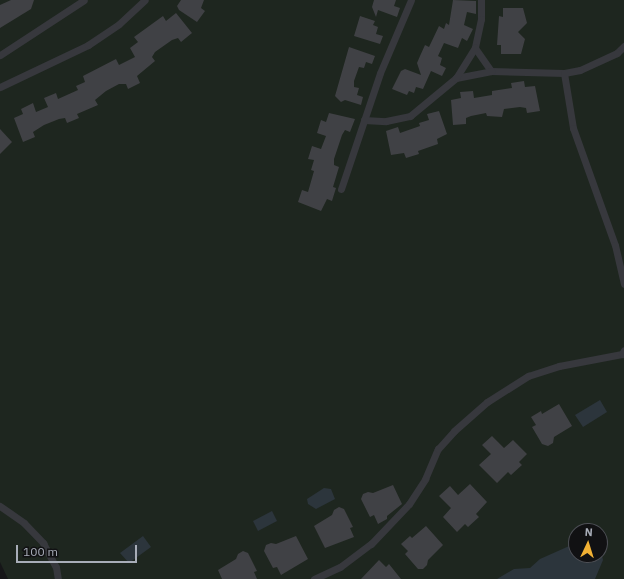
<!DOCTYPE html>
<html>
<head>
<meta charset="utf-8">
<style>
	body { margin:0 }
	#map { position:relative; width:624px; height:579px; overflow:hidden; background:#161618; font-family:"IBM Plex Sans",sans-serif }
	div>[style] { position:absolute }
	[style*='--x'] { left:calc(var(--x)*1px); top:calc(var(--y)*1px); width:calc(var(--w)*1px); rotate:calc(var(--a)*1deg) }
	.green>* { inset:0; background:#1e261f }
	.water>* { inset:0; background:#2c353c }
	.building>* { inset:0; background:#404145 }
	.street>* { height:7px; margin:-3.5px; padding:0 3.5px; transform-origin:3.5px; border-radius:3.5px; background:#37383d }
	span { translate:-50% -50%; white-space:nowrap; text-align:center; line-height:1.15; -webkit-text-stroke:4px #111113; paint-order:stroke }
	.north { position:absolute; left:568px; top:523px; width:40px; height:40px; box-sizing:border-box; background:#111113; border:1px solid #4d4f55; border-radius:50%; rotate:4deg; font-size:11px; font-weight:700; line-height:16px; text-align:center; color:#a8adb8 }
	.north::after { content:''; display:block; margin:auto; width:14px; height:18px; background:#f2b134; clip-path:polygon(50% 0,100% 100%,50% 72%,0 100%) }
	.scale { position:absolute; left:16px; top:545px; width:121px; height:18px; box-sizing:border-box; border:2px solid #a8adb8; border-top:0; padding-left:5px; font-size:12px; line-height:14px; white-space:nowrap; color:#a8adb8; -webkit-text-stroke:3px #111113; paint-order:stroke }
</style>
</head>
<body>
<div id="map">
	<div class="green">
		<div style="clip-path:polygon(evenodd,0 0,624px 0,624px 579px,8px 579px,0 562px,0 0,576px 531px,600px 531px,600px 555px,576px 555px,576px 531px)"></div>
	</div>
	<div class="water">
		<div style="clip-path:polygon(600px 400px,607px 412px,583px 427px,575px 415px)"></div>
		<div style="clip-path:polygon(324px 488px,331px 489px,335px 499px,316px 509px,308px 504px,307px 499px)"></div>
		<div style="clip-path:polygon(272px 511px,277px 521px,258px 531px,253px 521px)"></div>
		<div style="clip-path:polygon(143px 536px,151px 547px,129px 563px,120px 553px)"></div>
		<div style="clip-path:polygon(576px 543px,576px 555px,600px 555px,601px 551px,603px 560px,595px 579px,497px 579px,514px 569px,530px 568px,540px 559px)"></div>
	</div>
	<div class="building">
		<div style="clip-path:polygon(11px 0,34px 0,31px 9px,0 28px,0 5px)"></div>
		<div style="clip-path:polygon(181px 0,204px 0,201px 8px,205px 11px,197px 22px,179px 10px,177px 6px)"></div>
		<div style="clip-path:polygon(374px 0,396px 0,394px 6px,400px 8px,397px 17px,378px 10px,376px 17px,372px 7px)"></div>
		<div style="clip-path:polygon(453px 0,476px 1px,476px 14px,467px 12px,464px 25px,473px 29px,467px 41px,462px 38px,458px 48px,444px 43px,438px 56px,442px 58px,440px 65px,446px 68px,442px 76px,431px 71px,423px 89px,416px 87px,414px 93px,409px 91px,407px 95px,392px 89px,401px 71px,405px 69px,421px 75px,417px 63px,420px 56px,425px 45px,429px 47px,439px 26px,444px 29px,446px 23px,449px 25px)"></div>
		<div style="clip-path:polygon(503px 8px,523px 8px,527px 23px,518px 32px,525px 39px,521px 54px,501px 54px,501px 45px,497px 45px,499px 16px,503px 17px)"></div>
		<div style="clip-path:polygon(176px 13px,192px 33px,181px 42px,178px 38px,172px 40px,155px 52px,152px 57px,155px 61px,137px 76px,140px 83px,128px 89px,126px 84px,119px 84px,106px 91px,95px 100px,98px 105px,77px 114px,79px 118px,67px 123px,65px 118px,59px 119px,44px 125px,33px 132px,35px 137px,23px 142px,14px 118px,23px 114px,21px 109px,33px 103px,36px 112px,48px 107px,44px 98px,56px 93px,58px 99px,78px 90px,76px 86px,85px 82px,83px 76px,116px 59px,119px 65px,135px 57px,130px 48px,138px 42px,134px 37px,163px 16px,166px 21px)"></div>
		<div style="clip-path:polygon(360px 16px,375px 21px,373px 25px,378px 27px,376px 34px,383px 36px,380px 44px,354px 36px)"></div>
		<div style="clip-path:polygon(349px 47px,375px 56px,372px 64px,366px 62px,364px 68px,359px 67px,354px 81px,354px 87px,359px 88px,357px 95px,363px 97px,361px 105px,345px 100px,341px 102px,335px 96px)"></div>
		<div style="clip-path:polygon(524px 81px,525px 87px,535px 86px,540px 111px,527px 113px,526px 108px,520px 107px,504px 109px,502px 117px,487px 116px,486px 113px,471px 116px,466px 118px,466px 124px,453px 125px,451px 100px,461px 98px,460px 92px,473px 91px,474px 98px,492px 95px,492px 91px,512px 88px,511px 83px)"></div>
		<div style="clip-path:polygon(439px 111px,447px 134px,437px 139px,438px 144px,418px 151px,419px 154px,406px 158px,404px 153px,391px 155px,386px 131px,398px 127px,400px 133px,420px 126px,419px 123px,429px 120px,427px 114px)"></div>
		<div style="clip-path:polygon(329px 113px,355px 119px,350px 132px,345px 130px,342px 135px,334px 159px,334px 165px,339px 167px,333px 187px,336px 188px,332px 201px,327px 199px,321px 211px,298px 202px,302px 190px,308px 192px,314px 171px,311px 170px,314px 160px,308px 159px,312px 146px,321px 149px,326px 136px,317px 133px,321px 120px,326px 122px)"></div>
		<div style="clip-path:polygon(0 129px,12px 142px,0 154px)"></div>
		<div style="clip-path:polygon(559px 404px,572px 426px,554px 437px,553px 443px,548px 446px,542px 444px,532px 427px,536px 425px,531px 417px,541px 411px,542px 414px)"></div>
		<div style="clip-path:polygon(492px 436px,504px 448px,513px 440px,527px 454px,519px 462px,522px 465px,511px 475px,508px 472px,497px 483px,479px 465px,491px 454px,482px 445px)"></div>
		<div style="clip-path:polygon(470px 484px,487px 502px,476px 514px,479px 517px,468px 527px,465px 524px,457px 532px,443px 517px,451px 508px,439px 496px,450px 486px,458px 495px)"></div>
		<div style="clip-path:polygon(393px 485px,402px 504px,387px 516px,387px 519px,378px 524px,374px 515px,370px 517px,361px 499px,363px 494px,368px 492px,373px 493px)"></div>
		<div style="clip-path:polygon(339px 507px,344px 509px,353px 527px,350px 528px,354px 537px,325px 548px,314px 526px,332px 515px,334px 510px)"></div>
		<div style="clip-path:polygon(426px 526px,443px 545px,428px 560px,427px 565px,423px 569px,418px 569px,405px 554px,408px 551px,401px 544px,410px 536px,412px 538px)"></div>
		<div style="clip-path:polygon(296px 536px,308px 559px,281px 575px,277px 567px,273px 568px,264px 551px,266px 545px,271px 543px,276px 544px)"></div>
		<div style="clip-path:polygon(243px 551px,248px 553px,257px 571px,254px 572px,257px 579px,222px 579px,218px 570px,236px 559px,238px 554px)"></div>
		<div style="clip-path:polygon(379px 560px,386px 567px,389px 564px,401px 579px,361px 579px)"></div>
	</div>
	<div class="street">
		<div style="--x:481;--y:0;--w:19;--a:90"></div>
		<div style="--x:481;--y:19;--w:30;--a:102"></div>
		<div style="--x:475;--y:48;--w:28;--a:55"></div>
		<div style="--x:491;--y:71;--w:73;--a:1.6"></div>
		<div style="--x:624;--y:46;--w:10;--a:135"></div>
		<div style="--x:617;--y:53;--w:41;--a:155.3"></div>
		<div style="--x:580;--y:70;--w:16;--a:169"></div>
		<div style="--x:564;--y:73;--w:56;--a:80.7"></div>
		<div style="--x:573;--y:128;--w:124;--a:70.3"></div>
		<div style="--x:615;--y:245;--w:40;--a:77"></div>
		<div style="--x:0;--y:55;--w:100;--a:-33.2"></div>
		<div style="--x:456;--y:78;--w:36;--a:-11"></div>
		<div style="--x:0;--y:87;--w:98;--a:-25.5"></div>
		<div style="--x:88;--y:45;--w:37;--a:-34"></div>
		<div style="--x:119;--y:24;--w:35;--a:-43"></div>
		<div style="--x:364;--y:120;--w:22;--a:3"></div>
		<div style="--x:386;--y:121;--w:25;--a:-12"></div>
		<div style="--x:410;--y:116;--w:60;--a:-39.6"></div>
		<div style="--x:456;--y:78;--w:36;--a:-58"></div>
		<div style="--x:341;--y:189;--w:122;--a:-71.4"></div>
		<div style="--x:380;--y:73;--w:79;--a:-67"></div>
		<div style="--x:0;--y:506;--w:29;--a:35"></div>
		<div style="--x:24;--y:523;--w:28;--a:46"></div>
		<div style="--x:43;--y:543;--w:27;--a:62"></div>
		<div style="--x:56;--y:567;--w:12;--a:81"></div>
		<div style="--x:314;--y:579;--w:29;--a:-25"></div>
		<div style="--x:340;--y:567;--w:39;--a:-37"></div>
		<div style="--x:371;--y:544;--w:55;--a:-46.5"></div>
		<div style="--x:409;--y:504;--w:30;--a:-57"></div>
		<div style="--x:425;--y:479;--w:33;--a:-67"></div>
		<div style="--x:438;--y:449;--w:24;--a:-48"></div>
		<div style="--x:454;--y:431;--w:44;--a:-41.3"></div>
		<div style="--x:487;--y:402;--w:49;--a:-32.4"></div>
		<div style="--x:528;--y:376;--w:33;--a:-18"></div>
		<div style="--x:559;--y:366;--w:64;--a:-10.8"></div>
		<div style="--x:622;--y:354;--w:4;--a:-63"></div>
	</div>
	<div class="north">N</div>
	<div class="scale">100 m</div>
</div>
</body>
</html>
